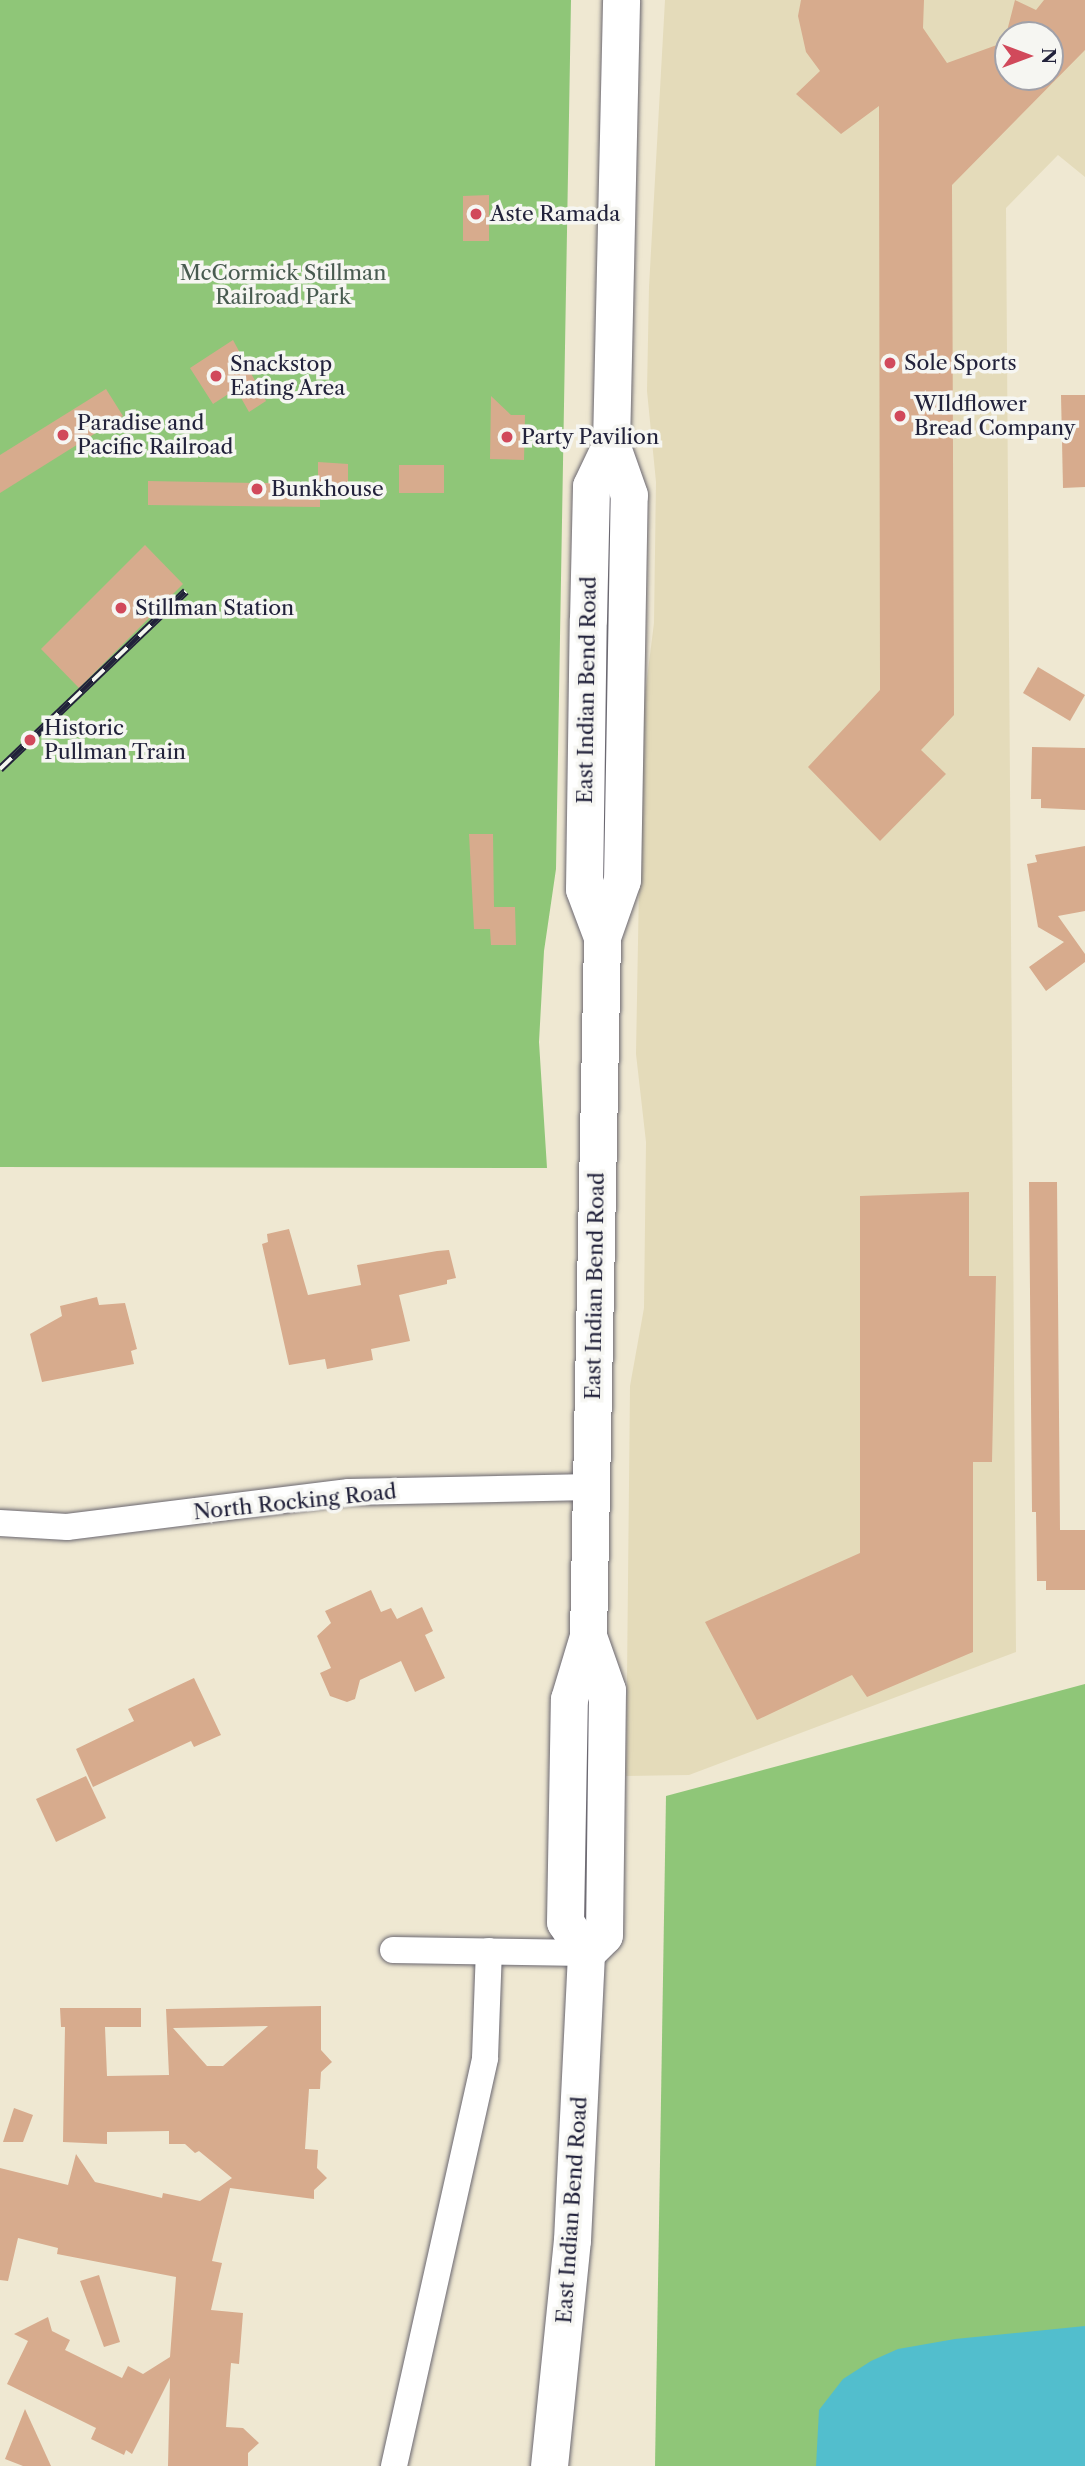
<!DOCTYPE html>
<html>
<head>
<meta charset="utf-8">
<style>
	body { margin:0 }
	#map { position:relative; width:1085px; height:2466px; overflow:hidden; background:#efe8d2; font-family:"Libre Caslon Text",serif }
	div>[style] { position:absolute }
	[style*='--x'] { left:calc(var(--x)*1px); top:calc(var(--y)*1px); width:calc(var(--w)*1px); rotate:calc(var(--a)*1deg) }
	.built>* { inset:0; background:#e4dbba }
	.green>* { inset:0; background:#8fc678 }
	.water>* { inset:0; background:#52becd }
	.building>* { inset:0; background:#d7ab8d }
	.roads { filter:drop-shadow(0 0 2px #6a6770) drop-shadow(0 0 2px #6a6770) }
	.minor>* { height:26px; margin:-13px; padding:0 13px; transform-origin:13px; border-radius:13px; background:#fff }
	.secondary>* { height:37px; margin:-18.5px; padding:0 18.5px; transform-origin:18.5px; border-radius:18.5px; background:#fff }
	.rail>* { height:8px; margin-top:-4px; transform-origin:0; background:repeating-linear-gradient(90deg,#f6f6f2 0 16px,#22223b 0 32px); box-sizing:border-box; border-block:2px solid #22223b }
	.dots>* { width:19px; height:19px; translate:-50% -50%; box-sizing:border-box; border:4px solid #f6f6f2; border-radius:50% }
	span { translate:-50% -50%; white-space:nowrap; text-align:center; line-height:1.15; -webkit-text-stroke:7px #f6f6f2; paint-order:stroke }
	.poi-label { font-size:21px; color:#22223b }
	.left { translate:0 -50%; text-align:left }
	.park-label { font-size:21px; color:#485b50 }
	.street-label { font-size:21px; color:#22223b }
	.north { position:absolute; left:994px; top:21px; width:70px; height:70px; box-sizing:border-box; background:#f6f6f2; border:2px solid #a1a1a9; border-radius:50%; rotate:90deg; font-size:19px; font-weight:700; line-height:28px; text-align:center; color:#22223b }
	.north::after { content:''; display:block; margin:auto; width:24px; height:32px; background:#d1495b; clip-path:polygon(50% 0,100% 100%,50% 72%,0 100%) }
</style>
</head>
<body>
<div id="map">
	<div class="built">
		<div style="clip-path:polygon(evenodd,665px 0,1085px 0,1085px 177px,1058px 155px,1006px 208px,1016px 1652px,689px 1775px,626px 1776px,630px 1386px,644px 1308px,646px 1142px,636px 1054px,642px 718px,654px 623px,656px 482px,647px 391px,649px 287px,665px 0,1008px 35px,1050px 35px,1050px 77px,1008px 77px,1008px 35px)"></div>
	</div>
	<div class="green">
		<div style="clip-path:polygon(0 0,571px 0,556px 869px,544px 951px,539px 1042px,547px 1168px,0 1167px)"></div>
		<div style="clip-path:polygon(1085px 1684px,1085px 2466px,655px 2466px,666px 1796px)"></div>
	</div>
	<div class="water">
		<div style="clip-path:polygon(1085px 2326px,1085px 2466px,816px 2466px,819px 2410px,843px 2379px,871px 2361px,898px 2349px,955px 2339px)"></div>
	</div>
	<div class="building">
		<div style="clip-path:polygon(801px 0,924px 0,923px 28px,947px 63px,1008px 41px,1008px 77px,1050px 77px,1050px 35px,1006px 35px,1015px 0,1036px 10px,1044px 0,1085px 0,1085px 50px,952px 185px,954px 715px,921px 750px,946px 774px,880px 841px,808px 767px,880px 690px,879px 106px,841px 134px,796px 94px,820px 71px,806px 52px,798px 16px)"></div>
		<div style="clip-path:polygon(489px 195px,489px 241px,463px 241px,463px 196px)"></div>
		<div style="clip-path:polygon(233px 340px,266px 401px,249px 412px,236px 389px,213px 404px,190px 368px)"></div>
		<div style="clip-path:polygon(106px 389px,123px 416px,0 493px,0 455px)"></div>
		<div style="clip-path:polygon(1061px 395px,1085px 395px,1085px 487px,1063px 488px)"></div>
		<div style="clip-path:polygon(491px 396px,511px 415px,525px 415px,524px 460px,490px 459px)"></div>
		<div style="clip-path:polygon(318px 462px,348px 464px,348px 496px,320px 496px,320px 507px,148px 505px,148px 481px,318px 484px)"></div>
		<div style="clip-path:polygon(399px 465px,444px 465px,444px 493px,399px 493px)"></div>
		<div style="clip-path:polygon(145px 545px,183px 584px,79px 688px,41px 649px)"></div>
		<div style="clip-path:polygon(1038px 667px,1085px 695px,1070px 721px,1023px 693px)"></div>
		<div style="clip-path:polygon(1032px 747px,1085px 748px,1085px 810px,1041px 808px,1041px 799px,1031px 799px)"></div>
		<div style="clip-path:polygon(469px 834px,493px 834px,494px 907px,515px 907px,516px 945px,491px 945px,490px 929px,474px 929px)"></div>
		<div style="clip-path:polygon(1085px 846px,1085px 911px,1058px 916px,1085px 954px,1085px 962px,1046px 991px,1029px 967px,1064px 942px,1038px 927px,1027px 864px,1037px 862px,1035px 855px)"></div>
		<div style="clip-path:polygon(1029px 1182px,1057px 1182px,1060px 1530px,1085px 1530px,1085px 1590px,1046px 1590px,1046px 1581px,1037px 1581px,1036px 1512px,1032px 1512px)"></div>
		<div style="clip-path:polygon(969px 1192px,969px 1276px,996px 1276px,992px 1462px,973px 1462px,973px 1652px,867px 1697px,852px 1675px,757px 1720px,705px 1622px,860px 1553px,860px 1196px)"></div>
		<div style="clip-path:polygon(289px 1229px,308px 1295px,361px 1285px,357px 1265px,437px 1251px,449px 1250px,456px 1278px,447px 1280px,447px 1284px,399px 1295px,410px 1341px,371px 1349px,373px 1360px,327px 1369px,325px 1359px,289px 1365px,262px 1244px,268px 1242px,267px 1234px)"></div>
		<div style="clip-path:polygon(97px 1297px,99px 1305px,125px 1303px,137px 1349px,131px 1351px,134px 1364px,42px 1382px,30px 1334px,62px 1316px,60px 1306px)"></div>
		<div style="clip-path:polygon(371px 1590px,381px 1612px,391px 1608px,397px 1619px,422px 1607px,433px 1631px,425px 1635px,445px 1678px,415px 1692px,401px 1661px,360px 1680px,355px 1699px,347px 1702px,330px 1696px,320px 1673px,331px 1668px,317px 1636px,331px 1623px,325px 1611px)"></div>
		<div style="clip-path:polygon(194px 1678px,221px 1735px,194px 1747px,191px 1741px,93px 1787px,76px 1749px,134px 1721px,128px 1709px)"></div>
		<div style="clip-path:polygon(86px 1776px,106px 1818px,56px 1842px,36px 1799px)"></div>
		<div style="clip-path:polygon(evenodd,321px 2006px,321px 2050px,332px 2062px,321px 2072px,320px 2089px,309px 2089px,305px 2149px,318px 2150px,317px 2168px,327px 2178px,314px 2190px,314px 2199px,230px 2188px,212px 2261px,222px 2263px,211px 2310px,243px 2313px,239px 2364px,231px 2363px,226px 2427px,243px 2428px,259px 2443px,248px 2453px,248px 2466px,168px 2466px,170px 2378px,132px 2454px,126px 2450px,124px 2455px,91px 2439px,96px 2428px,7px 2384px,28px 2341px,14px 2334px,48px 2317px,52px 2331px,70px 2340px,65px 2350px,122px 2378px,128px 2366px,143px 2374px,170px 2357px,176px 2277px,57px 2254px,58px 2248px,18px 2238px,8px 2281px,0 2280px,0 2168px,68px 2185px,76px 2154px,95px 2182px,162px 2198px,163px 2193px,200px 2201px,232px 2178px,199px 2151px,195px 2153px,185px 2144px,169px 2144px,169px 2131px,107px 2132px,107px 2144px,63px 2142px,65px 2027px,61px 2027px,60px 2008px,141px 2008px,141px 2027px,105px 2027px,107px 2076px,169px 2075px,166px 2009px,321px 2006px,268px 2026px,223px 2066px,207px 2066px,173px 2028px,268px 2026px)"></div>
		<div style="clip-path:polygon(14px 2108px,33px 2115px,23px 2142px,3px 2142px)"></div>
		<div style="clip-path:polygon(99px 2275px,120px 2342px,104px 2347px,80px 2281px)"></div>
		<div style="clip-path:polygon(25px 2409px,51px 2466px,23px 2466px,5px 2459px)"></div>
	</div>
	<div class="roads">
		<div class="minor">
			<div style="--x:0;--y:1523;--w:67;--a:3.4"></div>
			<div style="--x:67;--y:1527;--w:284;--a:-7.1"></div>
			<div style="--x:349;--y:1492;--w:242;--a:-1.2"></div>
			<div style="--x:393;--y:1950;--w:193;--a:0.9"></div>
			<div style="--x:394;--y:2466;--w:418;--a:-77.4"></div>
			<div style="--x:485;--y:2058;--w:107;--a:-87.9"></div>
		</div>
		<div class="secondary">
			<div style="--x:602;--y:937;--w:51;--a:-110.6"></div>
			<div style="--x:584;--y:889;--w:270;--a:-89.2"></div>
			<div style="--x:588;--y:619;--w:133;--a:-88.7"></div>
			<div style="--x:591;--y:486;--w:47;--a:-64.5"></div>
			<div style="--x:586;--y:1953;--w:25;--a:-45"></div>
			<div style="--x:604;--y:1935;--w:245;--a:-89.3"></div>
			<div style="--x:607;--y:1690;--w:57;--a:-109.4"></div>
			<div style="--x:549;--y:2466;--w:227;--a:-84.2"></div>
			<div style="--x:572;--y:2240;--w:287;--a:-87.2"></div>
			<div style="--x:586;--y:1953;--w:37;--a:-124"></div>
			<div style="--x:565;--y:1922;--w:223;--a:-89"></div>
			<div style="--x:569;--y:1699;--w:66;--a:-73.2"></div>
			<div style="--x:588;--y:1636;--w:699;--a:-88.85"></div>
			<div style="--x:602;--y:937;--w:60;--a:-70.7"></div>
			<div style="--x:622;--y:880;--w:385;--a:-89"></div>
			<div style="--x:629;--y:495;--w:54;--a:-109.4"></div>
			<div style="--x:611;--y:444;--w:444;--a:-88.7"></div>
		</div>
	</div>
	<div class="rail">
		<div style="--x:0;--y:769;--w:257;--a:-43.7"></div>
	</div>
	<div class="dots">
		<div style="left:476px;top:214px;background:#d1495b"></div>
		<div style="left:890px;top:363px;background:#d1495b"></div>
		<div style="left:216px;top:376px;background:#d1495b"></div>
		<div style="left:900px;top:416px;background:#d1495b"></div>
		<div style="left:63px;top:435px;background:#d1495b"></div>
		<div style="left:507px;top:437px;background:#d1495b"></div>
		<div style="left:257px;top:489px;background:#d1495b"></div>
		<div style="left:121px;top:608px;background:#d1495b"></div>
		<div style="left:30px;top:740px;background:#d1495b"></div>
	</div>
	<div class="poi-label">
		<span class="left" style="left:490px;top:214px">Aste Ramada</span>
		<span class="left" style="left:904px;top:363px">Sole Sports</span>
		<span class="left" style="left:230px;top:376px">Snackstop<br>Eating Area</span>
		<span class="left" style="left:914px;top:416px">WIldflower<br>Bread Company</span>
		<span class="left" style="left:77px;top:435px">Paradise and<br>Pacific Railroad</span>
		<span class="left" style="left:521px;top:437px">Party Pavilion</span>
		<span class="left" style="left:271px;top:489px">Bunkhouse</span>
		<span class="left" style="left:135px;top:608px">Stillman Station</span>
		<span class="left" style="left:44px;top:740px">Historic<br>Pullman Train</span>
	</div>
	<div class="park-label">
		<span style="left:283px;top:285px">McCormick Stillman<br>Railroad Park</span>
	</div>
	<div class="street-label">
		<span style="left:587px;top:690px;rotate:-89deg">East Indian Bend Road</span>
		<span style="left:595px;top:1286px;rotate:-89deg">East Indian Bend Road</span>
		<span style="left:295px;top:1502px;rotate:-6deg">North Rocking Road</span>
		<span style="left:572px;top:2210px;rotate:-86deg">East Indian Bend Road</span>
	</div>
	<div class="north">N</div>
</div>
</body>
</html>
